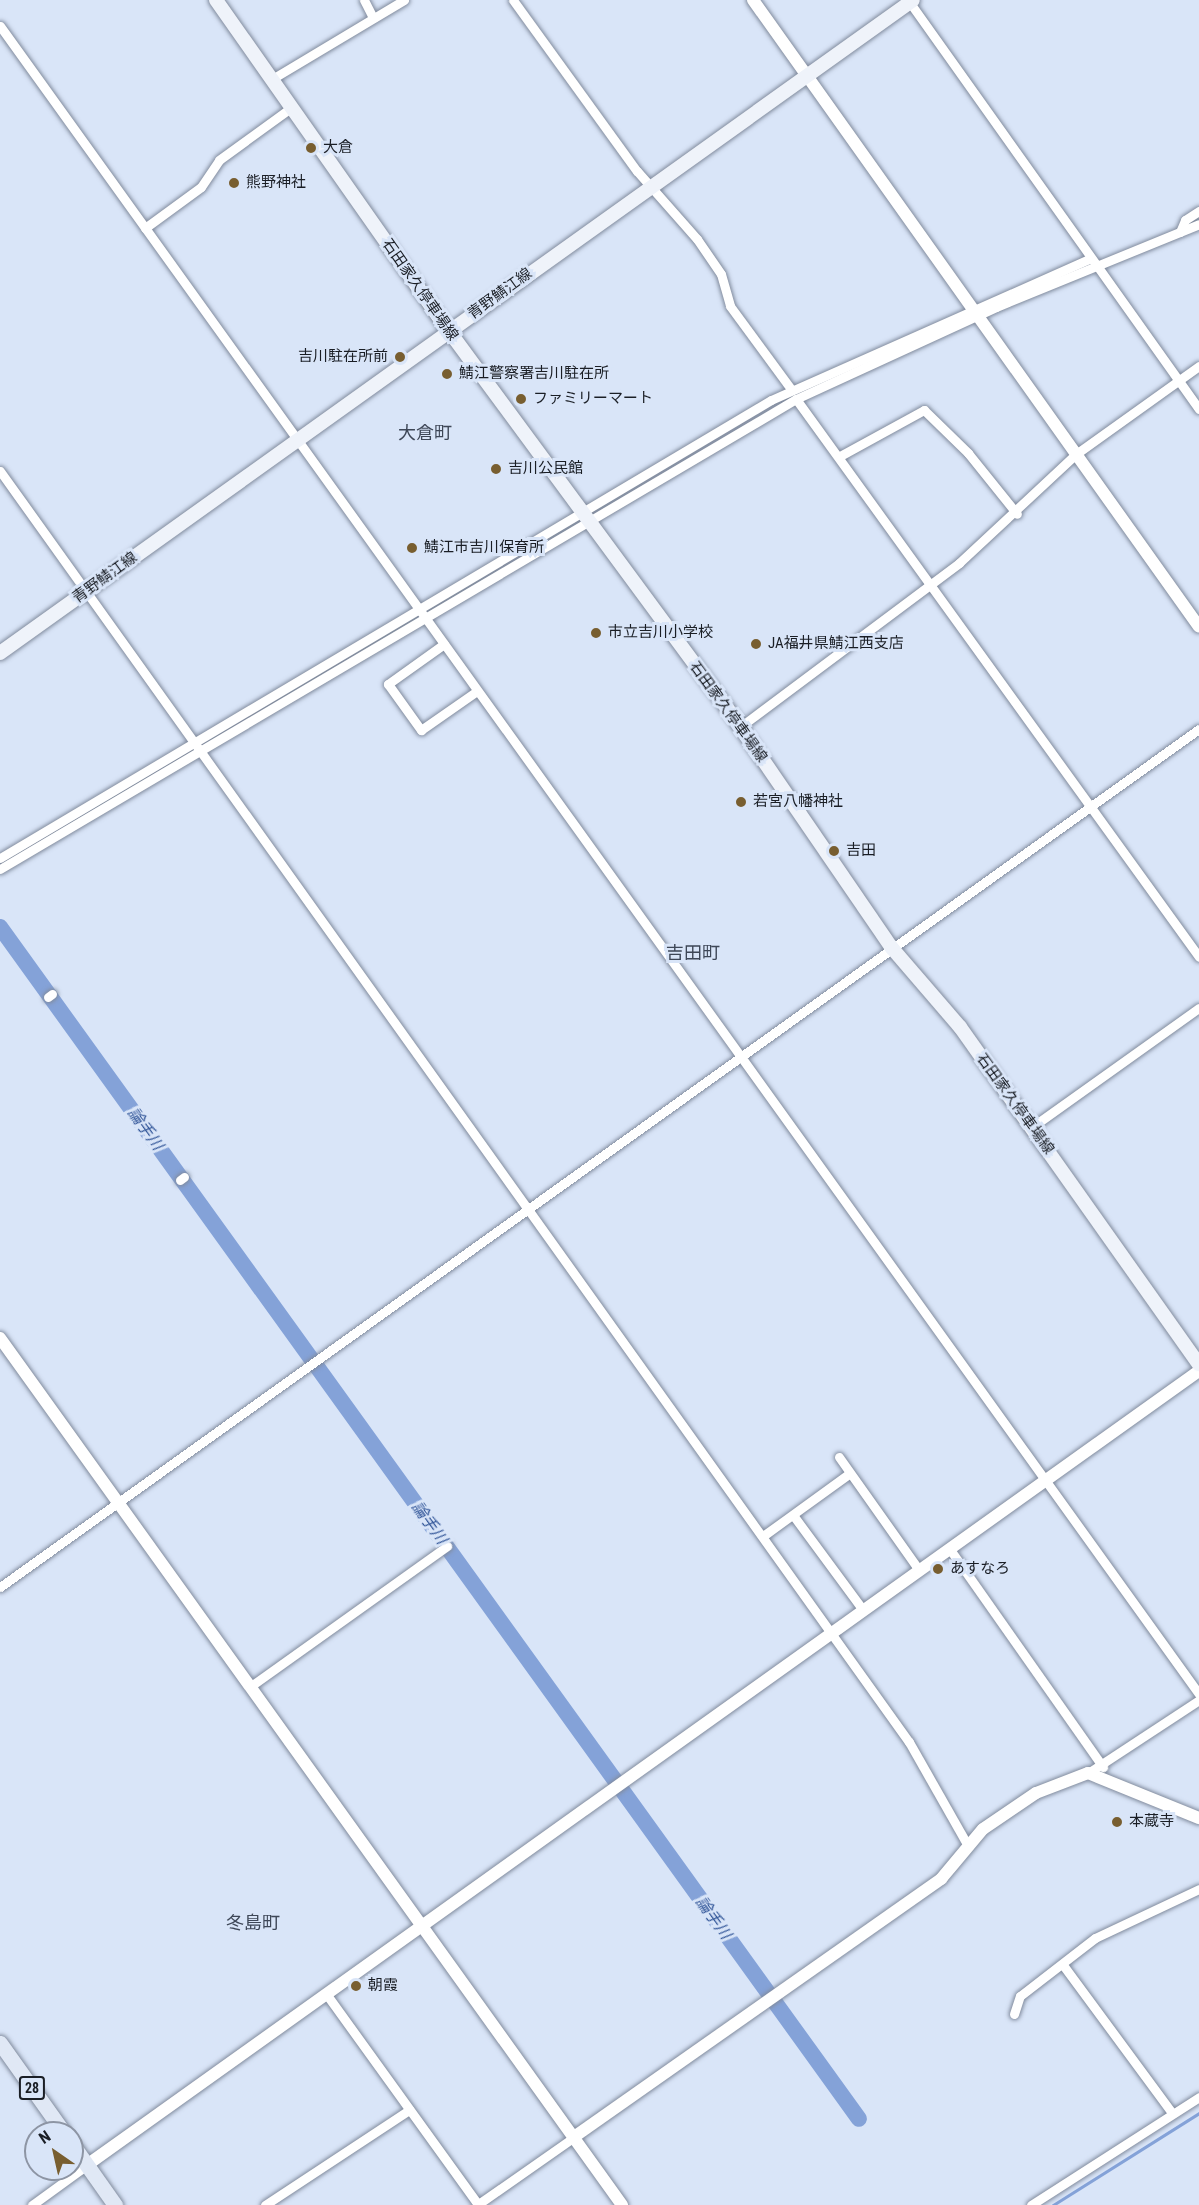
<!DOCTYPE html>
<html>
<head>
<meta charset="utf-8">
<style>
	body { margin:0 }
	#map { position:relative; width:1199px; height:2205px; overflow:hidden; background:#d9e5f8; font-family:"Roboto Condensed","Noto Sans JP",sans-serif }
	div>[style] { position:absolute }
	[style*='--x'] { left:calc(var(--x)*1px); top:calc(var(--y)*1px); width:calc(var(--w)*1px); rotate:calc(var(--a)*1deg) }
	.stream>* { height:3px; margin:-1.5px; padding:0 1.5px; transform-origin:1.5px; border-radius:1.5px; background:#84a2d8 }
	.river>* { height:16px; margin:-8px; padding:0 8px; transform-origin:8px; border-radius:8px; background:#84a2d8 }
	.roads { filter:drop-shadow(0 0 2px #818b9d) drop-shadow(0 0 2px #818b9d) }
	.minor>* { height:9px; margin:-4.5px; padding:0 4.5px; transform-origin:4.5px; border-radius:4.5px; background:#fff }
	.tertiary>* { height:12px; margin:-6px; padding:0 6px; transform-origin:6px; border-radius:6px; background:#fff }
	.secondary>* { height:14px; margin:-7px; padding:0 7px; transform-origin:7px; border-radius:7px; background:#eff3fa }
	.primary>* { height:15px; margin:-7.5px; padding:0 7.5px; transform-origin:7.5px; border-radius:7.5px; background:#e0e8f5 }
	.dots>* { width:16px; height:16px; translate:-50% -50%; box-sizing:border-box; border:3px solid #d9e5f8; border-radius:50% }
	span { translate:-50% -50%; white-space:nowrap; text-align:center; line-height:1.15; -webkit-text-stroke:6px #d9e5f8; paint-order:stroke }
	.shield-label span { padding:2px 4px; background:#d9e5f8; border:2px solid; border-radius:4px; -webkit-text-stroke-width:0 }
	.shield-label { font-size:14px; color:#1a1e25; font-weight:700 }
	.poi-label { font-size:15px; color:#1a1e25 }
	.left { translate:0 -50%; text-align:left }
	.right { translate:-100% -50%; text-align:right }
	.street-label { font-size:15px; color:#1a1e25 }
	.water-label { font-size:16px; color:#315598; font-style:italic }
	.quarter-label { font-size:18px; color:#3e4757 }
	.north { position:absolute; left:24px; top:2121px; width:60px; height:60px; box-sizing:border-box; background:#d9e5f8; border:2px solid #8d95a4; border-radius:50%; rotate:326deg; font-size:16px; font-weight:700; line-height:24px; text-align:center; color:#1a1e25 }
	.north::after { content:''; display:block; margin:auto; width:21px; height:27px; background:#785e30; clip-path:polygon(50% 0,100% 100%,50% 72%,0 100%) }
</style>
</head>
<body>
<div id="map">
	<div class="stream">
		<div style="--x:1053;--y:2205;--w:173;--a:-32.2"></div>
	</div>
	<div class="river">
		<div style="--x:0;--y:927;--w:1469;--a:54.22"></div>
	</div>
	<div class="roads">
		<div class="minor">
			<div style="--x:364;--y:0;--w:20;--a:63"></div>
			<div style="--x:513;--y:0;--w:211;--a:54.1"></div>
			<div style="--x:637;--y:171;--w:91;--a:48.6"></div>
			<div style="--x:697;--y:239;--w:42;--a:55.6"></div>
			<div style="--x:721;--y:274;--w:33;--a:74"></div>
			<div style="--x:730;--y:306;--w:103;--a:53.7"></div>
			<div style="--x:908;--y:0;--w:502;--a:54.57"></div>
			<div style="--x:0;--y:26;--w:2054;--a:54.29"></div>
			<div style="--x:272;--y:79;--w:154;--a:-30.9"></div>
			<div style="--x:145;--y:228;--w:69;--a:-36.2"></div>
			<div style="--x:201;--y:187;--w:32;--a:-56"></div>
			<div style="--x:219;--y:160;--w:90;--a:-36"></div>
			<div style="--x:1180;--y:232;--w:13;--a:-67"></div>
			<div style="--x:1185;--y:220;--w:17;--a:-33"></div>
			<div style="--x:796;--y:399;--w:688;--a:54.16"></div>
			<div style="--x:840;--y:456;--w:96;--a:-28.7"></div>
			<div style="--x:924;--y:410;--w:62;--a:44.3"></div>
			<div style="--x:968;--y:453;--w:78;--a:51.2"></div>
			<div style="--x:0;--y:471;--w:1563;--a:54.43"></div>
			<div style="--x:909;--y:1742;--w:120;--a:60.4"></div>
			<div style="--x:444;--y:644;--w:69;--a:144.5"></div>
			<div style="--x:388;--y:684;--w:57;--a:54.3"></div>
			<div style="--x:421;--y:730;--w:68;--a:-34.9"></div>
			<div style="--x:737;--y:721;--w:8;--a:23"></div>
			<div style="--x:744;--y:724;--w:269;--a:-36.8"></div>
			<div style="--x:959;--y:563;--w:160;--a:-43"></div>
			<div style="--x:1076;--y:454;--w:151;--a:-35.6"></div>
			<div style="--x:0;--y:858;--w:897;--a:-30.71"></div>
			<div style="--x:771;--y:400;--w:350;--a:-23.9"></div>
			<div style="--x:0;--y:869;--w:924;--a:-30.56"></div>
			<div style="--x:796;--y:399;--w:220;--a:-24.7"></div>
			<div style="--x:996;--y:307;--w:219;--a:-22.2"></div>
			<div style="--x:48;--y:997;--w:5;--a:-37"></div>
			<div style="--x:1032;--y:1127;--w:205;--a:-35.5"></div>
			<div style="--x:180;--y:1180;--w:5;--a:-37"></div>
			<div style="--x:839;--y:1457;--w:138;--a:54.7"></div>
			<div style="--x:793;--y:1515;--w:118;--a:53.6"></div>
			<div style="--x:763;--y:1536;--w:107;--a:-35.9"></div>
			<div style="--x:949;--y:1548;--w:268;--a:54.9"></div>
			<div style="--x:0;--y:1587;--w:1474;--a:-35.59"></div>
			<div style="--x:251;--y:1686;--w:241;--a:-35.5"></div>
			<div style="--x:1088;--y:1773;--w:133;--a:-33.3"></div>
			<div style="--x:1063;--y:1965;--w:184;--a:53.6"></div>
			<div style="--x:327;--y:1995;--w:258;--a:54.2"></div>
			<div style="--x:1014;--y:2014;--w:19;--a:-72"></div>
			<div style="--x:1020;--y:1996;--w:95;--a:-37.7"></div>
			<div style="--x:1095;--y:1938;--w:115;--a:-25.2"></div>
			<div style="--x:32;--y:2205;--w:68;--a:-36"></div>
			<div style="--x:265;--y:2205;--w:173;--a:-33.4"></div>
			<div style="--x:477;--y:2205;--w:118;--a:-35"></div>
			<div style="--x:1031;--y:2205;--w:200;--a:-32.7"></div>
		</div>
		<div class="tertiary">
			<div style="--x:753;--y:0;--w:769;--a:54.57"></div>
			<div style="--x:0;--y:1338;--w:1067;--a:54.34"></div>
			<div style="--x:574;--y:2137;--w:449;--a:-35.1"></div>
			<div style="--x:941;--y:1879;--w:65;--a:-50"></div>
			<div style="--x:983;--y:1829;--w:64;--a:-34.2"></div>
			<div style="--x:1036;--y:1793;--w:56;--a:-21"></div>
			<div style="--x:1088;--y:1773;--w:120;--a:22.1"></div>
			<div style="--x:87;--y:2165;--w:1366;--a:-35.53"></div>
		</div>
		<div class="secondary">
			<div style="--x:216;--y:0;--w:405;--a:54.9"></div>
			<div style="--x:449;--y:331;--w:482;--a:53.6"></div>
			<div style="--x:735;--y:719;--w:278;--a:55.6"></div>
			<div style="--x:892;--y:948;--w:104;--a:49.3"></div>
			<div style="--x:960;--y:1027;--w:413;--a:54.7"></div>
			<div style="--x:0;--y:653;--w:1122;--a:-35.57"></div>
		</div>
		<div class="primary">
			<div style="--x:0;--y:2043;--w:110;--a:54.6"></div>
			<div style="--x:72;--y:2144;--w:75;--a:54.8"></div>
		</div>
	</div>
	<div class="dots">
		<div style="left:311px;top:148px;background:#785e30"></div>
		<div style="left:234px;top:183px;background:#785e30"></div>
		<div style="left:400px;top:357px;background:#785e30"></div>
		<div style="left:447px;top:374px;background:#785e30"></div>
		<div style="left:521px;top:399px;background:#785e30"></div>
		<div style="left:496px;top:469px;background:#785e30"></div>
		<div style="left:412px;top:548px;background:#785e30"></div>
		<div style="left:596px;top:633px;background:#785e30"></div>
		<div style="left:756px;top:644px;background:#785e30"></div>
		<div style="left:741px;top:802px;background:#785e30"></div>
		<div style="left:834px;top:851px;background:#785e30"></div>
		<div style="left:938px;top:1569px;background:#785e30"></div>
		<div style="left:1117px;top:1822px;background:#785e30"></div>
		<div style="left:356px;top:1986px;background:#785e30"></div>
	</div>
	<div class="shield-label">
		<span style="left:32px;top:2088px">28</span>
	</div>
	<div class="poi-label">
		<span class="left" style="left:323px;top:148px">大倉</span>
		<span class="left" style="left:246px;top:183px">熊野神社</span>
		<span class="right" style="left:388px;top:357px">吉川駐在所前</span>
		<span class="left" style="left:459px;top:374px">鯖江警察署吉川駐在所</span>
		<span class="left" style="left:533px;top:399px">ファミリーマート</span>
		<span class="left" style="left:508px;top:469px">吉川公民館</span>
		<span class="left" style="left:424px;top:548px">鯖江市吉川保育所</span>
		<span class="left" style="left:608px;top:633px">市立吉川小学校</span>
		<span class="left" style="left:768px;top:644px">JA福井県鯖江西支店</span>
		<span class="left" style="left:753px;top:802px">若宮八幡神社</span>
		<span class="left" style="left:846px;top:851px">吉田</span>
		<span class="left" style="left:950px;top:1569px">あすなろ</span>
		<span class="left" style="left:1129px;top:1822px">本蔵寺</span>
		<span class="left" style="left:368px;top:1986px">朝霞</span>
	</div>
	<div class="street-label">
		<span style="left:420px;top:290px;rotate:55deg">石田家久停車場線</span>
		<span style="left:500px;top:294px;rotate:-36deg">青野鯖江線</span>
		<span style="left:105px;top:578px;rotate:-36deg">青野鯖江線</span>
		<span style="left:728px;top:712px;rotate:54deg">石田家久停車場線</span>
		<span style="left:1015px;top:1104px;rotate:54deg">石田家久停車場線</span>
	</div>
	<div class="water-label">
		<span style="left:145px;top:1129px;rotate:54deg">論手川</span>
		<span style="left:429px;top:1523px;rotate:54deg">論手川</span>
		<span style="left:713px;top:1918px;rotate:54deg">論手川</span>
	</div>
	<div class="quarter-label">
		<span style="left:425px;top:433px">大倉町</span>
		<span style="left:693px;top:953px">吉田町</span>
		<span style="left:253px;top:1923px">冬島町</span>
	</div>
	<div class="north">N</div>
</div>
</body>
</html>
